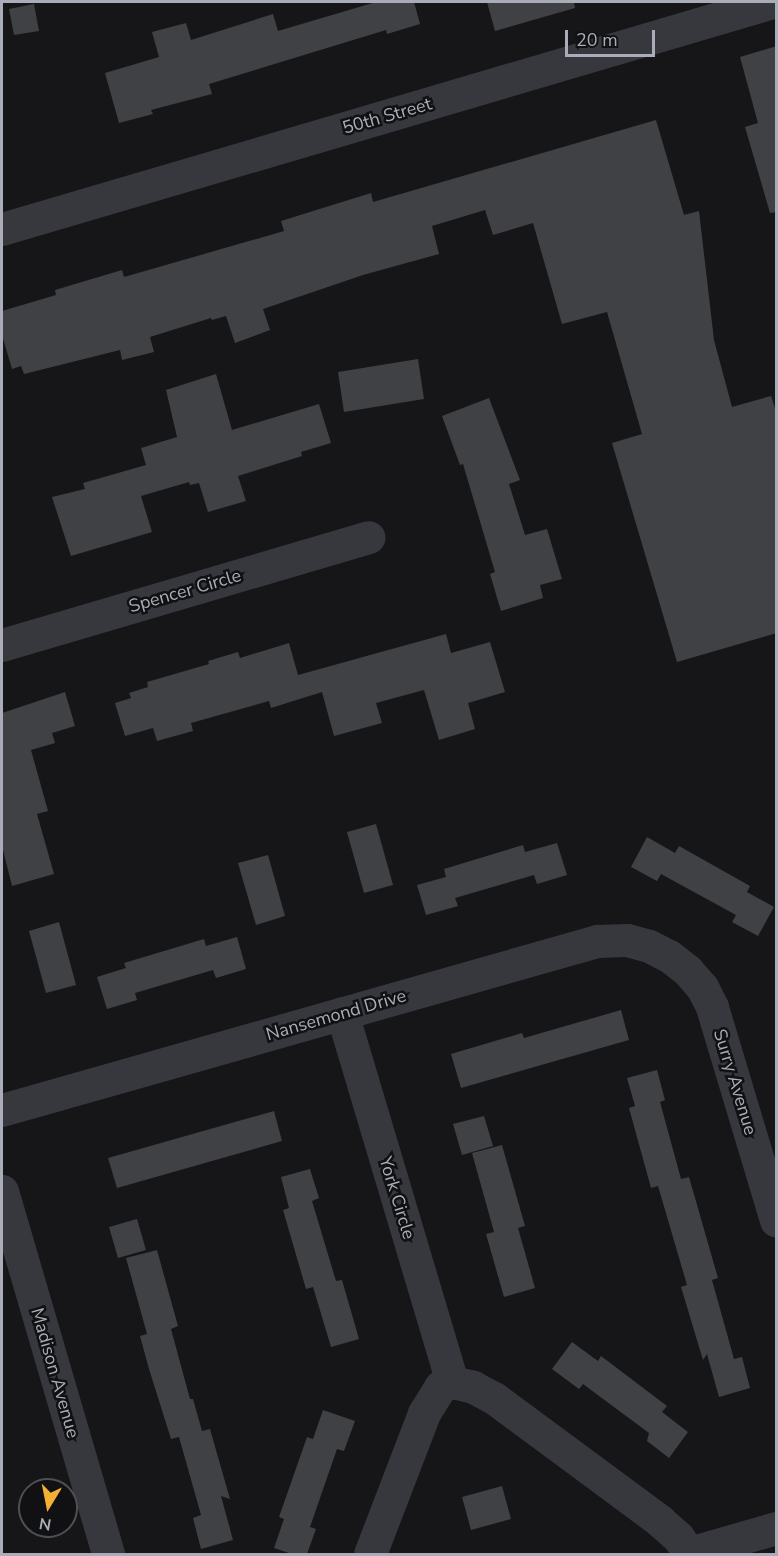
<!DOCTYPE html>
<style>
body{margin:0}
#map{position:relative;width:778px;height:1556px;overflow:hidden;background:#161618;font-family:"Nunito Sans",sans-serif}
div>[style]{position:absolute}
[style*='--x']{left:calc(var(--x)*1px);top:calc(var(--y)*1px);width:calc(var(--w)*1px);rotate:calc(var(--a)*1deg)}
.building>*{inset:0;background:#404145}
.minor>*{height:33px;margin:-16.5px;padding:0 16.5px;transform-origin:16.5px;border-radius:16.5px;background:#37383d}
span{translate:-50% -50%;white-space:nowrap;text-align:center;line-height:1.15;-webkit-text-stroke:5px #111113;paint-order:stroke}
.street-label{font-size:18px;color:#a8adb8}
.frame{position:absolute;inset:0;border:3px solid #a8adb8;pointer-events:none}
.north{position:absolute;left:18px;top:1478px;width:60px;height:60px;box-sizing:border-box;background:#111113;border:2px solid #4d4f55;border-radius:50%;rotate:190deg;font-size:16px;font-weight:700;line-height:24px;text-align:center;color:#a8adb8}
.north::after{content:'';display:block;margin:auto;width:21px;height:27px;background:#f2b134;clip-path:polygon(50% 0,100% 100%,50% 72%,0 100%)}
.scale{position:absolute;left:565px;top:30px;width:90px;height:27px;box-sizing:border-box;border:3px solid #a8adb8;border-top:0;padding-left:8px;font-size:18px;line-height:21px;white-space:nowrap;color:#a8adb8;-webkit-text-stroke:4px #111113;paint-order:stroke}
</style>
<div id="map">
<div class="building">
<div style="clip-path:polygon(376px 2px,414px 2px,420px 24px,387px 34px,386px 30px,209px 84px,212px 94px,151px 110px,153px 114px,119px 123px,105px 73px,159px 57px,152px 32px,186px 23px,191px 40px,273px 14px,278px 31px)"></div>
<div style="clip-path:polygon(487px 2px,574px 2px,575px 8px,495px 31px)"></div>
<div style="clip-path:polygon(34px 4px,39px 31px,14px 35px,9px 9px)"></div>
<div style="clip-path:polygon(777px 46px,777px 212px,770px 213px,745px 127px,758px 123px,740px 57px)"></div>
<div style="clip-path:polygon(656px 120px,684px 215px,699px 211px,714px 340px,732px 407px,771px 396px,777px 414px,777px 633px,677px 662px,612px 443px,642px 434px,607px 312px,562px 324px,533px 223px,493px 235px,485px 210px,432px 226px,439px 254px,363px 275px,263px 309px,270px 330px,235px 343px,226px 316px,212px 320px,211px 318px,150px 337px,154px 352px,122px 360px,120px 350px,24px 374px,21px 366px,12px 369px,2px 335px,2px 311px,56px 295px,55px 290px,122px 270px,124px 277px,284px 231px,281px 221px,371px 193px,373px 202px)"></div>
<div style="clip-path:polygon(418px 359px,424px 399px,344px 412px,338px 372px)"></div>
<div style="clip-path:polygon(216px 374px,232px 430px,319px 404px,331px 443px,301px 452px,302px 456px,238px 476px,246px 501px,208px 512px,199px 483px,190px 485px,189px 482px,141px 496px,152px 532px,71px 556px,52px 497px,85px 489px,83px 483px,146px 465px,141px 448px,177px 437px,166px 390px)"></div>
<div style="clip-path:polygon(489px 398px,520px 480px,509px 484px,525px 535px,547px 529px,562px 579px,540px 585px,543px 598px,501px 611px,490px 574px,495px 572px,463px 464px,460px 465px,442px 416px)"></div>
<div style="clip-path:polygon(446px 634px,451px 653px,490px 642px,505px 692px,468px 703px,475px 729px,439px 740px,424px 690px,376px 703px,382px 723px,334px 736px,322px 692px,271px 708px,269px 701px,191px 723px,193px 731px,157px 741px,153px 728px,125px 736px,115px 703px,131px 698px,129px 693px,148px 687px,147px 682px,209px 664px,208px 661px,238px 652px,240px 658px,289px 643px,298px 675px)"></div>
<div style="clip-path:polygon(65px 692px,75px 726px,52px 733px,55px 743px,31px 750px,48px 811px,37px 814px,54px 874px,12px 886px,2px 846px,2px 713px)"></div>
<div style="clip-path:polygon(376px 824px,393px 885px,364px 893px,347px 832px)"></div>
<div style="clip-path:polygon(647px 837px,675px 853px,679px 846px,750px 886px,747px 892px,774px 907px,758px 936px,732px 922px,736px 915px,661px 874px,657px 881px,631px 867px)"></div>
<div style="clip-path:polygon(557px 843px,567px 875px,537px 884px,534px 875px,455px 898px,458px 906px,426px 915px,417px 885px,446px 877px,444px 869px,523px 845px,525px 852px)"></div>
<div style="clip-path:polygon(268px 855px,285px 916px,256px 925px,238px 863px)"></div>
<div style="clip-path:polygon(59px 922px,76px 985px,46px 993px,29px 931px)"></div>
<div style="clip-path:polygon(237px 937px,246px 969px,216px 978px,213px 970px,135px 993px,137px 1000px,107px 1009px,97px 977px,126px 968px,124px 963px,204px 939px,206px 946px)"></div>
<div style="clip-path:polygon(621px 1010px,629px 1040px,461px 1088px,451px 1054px,522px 1033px,524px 1038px)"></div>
<div style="clip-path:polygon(657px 1070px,665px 1100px,660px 1102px,681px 1179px,689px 1177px,718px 1278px,712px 1280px,734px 1359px,742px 1357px,750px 1388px,719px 1397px,707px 1354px,703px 1360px,681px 1287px,687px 1285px,658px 1186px,651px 1188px,629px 1108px,635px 1106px,627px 1078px)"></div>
<div style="clip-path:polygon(274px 1111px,282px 1141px,117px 1188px,108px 1158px)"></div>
<div style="clip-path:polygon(484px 1116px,493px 1146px,462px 1155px,453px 1124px)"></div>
<div style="clip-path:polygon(502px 1145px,525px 1226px,518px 1228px,535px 1288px,504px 1297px,486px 1234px,494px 1232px,472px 1153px)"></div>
<div style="clip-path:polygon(310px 1169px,319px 1198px,312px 1201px,336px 1281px,342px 1280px,359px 1339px,331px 1347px,313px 1287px,306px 1289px,283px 1210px,289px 1208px,281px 1177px)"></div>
<div style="clip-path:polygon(137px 1219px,146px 1250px,118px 1258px,109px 1227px)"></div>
<div style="clip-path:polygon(157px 1250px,178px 1326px,171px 1329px,190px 1399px,193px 1399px,202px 1431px,210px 1429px,230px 1499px,221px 1496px,233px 1540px,201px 1549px,193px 1518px,201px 1515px,179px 1437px,171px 1439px,149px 1369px,140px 1336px,147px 1334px,126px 1258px)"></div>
<div style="clip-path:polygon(572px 1342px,598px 1361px,601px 1356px,667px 1406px,662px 1412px,688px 1432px,669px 1458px,647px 1441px,649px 1433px,583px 1384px,579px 1389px,552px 1369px)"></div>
<div style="clip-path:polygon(323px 1410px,355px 1421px,344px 1451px,337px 1449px,310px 1527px,316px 1529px,307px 1554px,292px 1554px,274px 1548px,284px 1519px,279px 1517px,307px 1437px,313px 1439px)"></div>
<div style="clip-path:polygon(502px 1486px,511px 1519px,471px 1530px,462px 1497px)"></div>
</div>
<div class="minor">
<div style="--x:2;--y:229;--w:804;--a:-16.41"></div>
<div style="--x:2;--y:645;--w:382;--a:-16.4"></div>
<div style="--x:342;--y:1013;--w:385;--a:73.4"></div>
<div style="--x:2;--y:1110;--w:619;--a:-15.86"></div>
<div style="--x:597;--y:941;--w:30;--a:-2"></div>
<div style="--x:627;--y:940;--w:23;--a:15"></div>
<div style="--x:649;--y:946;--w:22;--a:27"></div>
<div style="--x:669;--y:956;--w:23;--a:38"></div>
<div style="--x:687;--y:970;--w:23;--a:49"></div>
<div style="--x:702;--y:987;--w:22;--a:63"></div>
<div style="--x:712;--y:1007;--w:223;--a:73.3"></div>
<div style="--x:2;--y:1191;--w:378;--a:73.7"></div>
<div style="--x:689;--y:1553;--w:91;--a:-16"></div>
<div style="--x:370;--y:1554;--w:151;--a:-69"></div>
<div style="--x:424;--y:1413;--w:31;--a:-58"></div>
<div style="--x:440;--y:1387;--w:13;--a:-23"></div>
<div style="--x:452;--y:1382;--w:22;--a:13"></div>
<div style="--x:473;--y:1387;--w:24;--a:28"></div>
<div style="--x:494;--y:1398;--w:207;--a:36.5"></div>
<div style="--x:660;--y:1521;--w:24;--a:42"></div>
<div style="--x:678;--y:1537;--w:21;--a:55"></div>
</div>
<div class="street-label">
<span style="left:387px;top:116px;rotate:-16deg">50th Street</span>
<span style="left:185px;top:591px;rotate:-16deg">Spencer Circle</span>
<span style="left:336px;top:1015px;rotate:-16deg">Nansemond Drive</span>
<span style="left:735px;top:1082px;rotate:73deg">Surry Avenue</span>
<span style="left:397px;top:1198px;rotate:73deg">York Circle</span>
<span style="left:55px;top:1373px;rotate:74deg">Madison Avenue</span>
</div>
<div class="frame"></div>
<div class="north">N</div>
<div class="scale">20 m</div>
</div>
